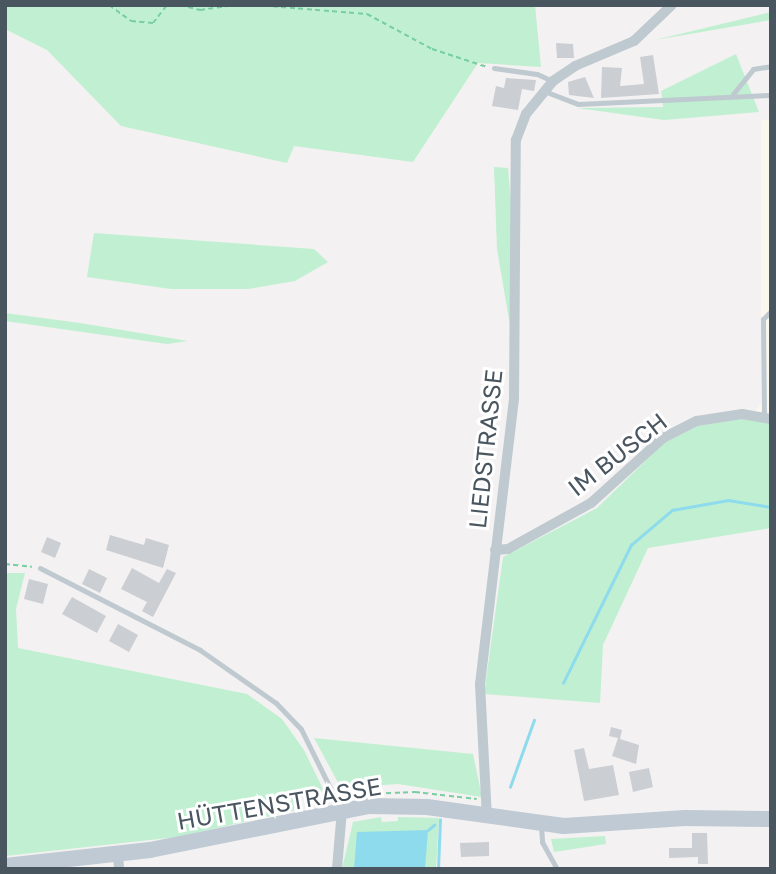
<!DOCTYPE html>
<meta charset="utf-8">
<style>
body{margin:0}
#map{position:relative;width:776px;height:874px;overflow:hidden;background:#f3f1f1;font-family:"Golos Text",sans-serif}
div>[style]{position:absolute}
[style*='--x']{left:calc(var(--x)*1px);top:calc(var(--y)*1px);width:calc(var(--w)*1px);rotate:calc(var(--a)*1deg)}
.commercial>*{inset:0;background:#fcf7ec}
.green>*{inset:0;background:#c0f0d1}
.water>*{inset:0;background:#8edbed}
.stream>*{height:2.5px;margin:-1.25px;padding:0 1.25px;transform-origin:1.25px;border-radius:1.25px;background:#8edbed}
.building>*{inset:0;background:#cbced3}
.path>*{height:2px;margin-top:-1px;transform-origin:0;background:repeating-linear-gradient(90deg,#78cea1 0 5px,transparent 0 8.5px)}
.service>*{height:5px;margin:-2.5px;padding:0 2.5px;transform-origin:2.5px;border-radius:2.5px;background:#bfc9d0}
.minor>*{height:10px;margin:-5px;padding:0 5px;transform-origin:5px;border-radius:5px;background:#bfc9d0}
.secondary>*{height:16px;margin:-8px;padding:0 8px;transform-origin:8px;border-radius:8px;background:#bfcad4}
span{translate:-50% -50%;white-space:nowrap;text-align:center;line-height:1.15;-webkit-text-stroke:6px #fff;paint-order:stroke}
.street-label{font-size:24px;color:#49555f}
.frame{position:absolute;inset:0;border:7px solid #49555f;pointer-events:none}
</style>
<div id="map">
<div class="commercial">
<div style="clip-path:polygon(771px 118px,771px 416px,754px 412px,761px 404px,761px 121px)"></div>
</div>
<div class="green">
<div style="clip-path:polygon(5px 5px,535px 5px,541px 67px,478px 63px,413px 162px,294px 146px,287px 163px,121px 126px,47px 50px,5px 29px)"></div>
<div style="clip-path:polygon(771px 12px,771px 20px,655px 40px)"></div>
<div style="clip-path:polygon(736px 54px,759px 112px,664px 120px,577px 108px,663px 107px,661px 91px)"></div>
<div style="clip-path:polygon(494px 167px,508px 168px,514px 239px,511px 331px,497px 249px)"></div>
<div style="clip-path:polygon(94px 233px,314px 249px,328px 262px,295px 281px,248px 289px,171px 289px,87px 277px)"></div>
<div style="clip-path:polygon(5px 313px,80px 323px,188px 341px,167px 344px,5px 321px)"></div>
<div style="clip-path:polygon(742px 419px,771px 423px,771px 528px,648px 548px,603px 645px,600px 703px,484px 694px,503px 557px,597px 508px,664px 443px,697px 426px)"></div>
<div style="clip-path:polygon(5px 573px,25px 573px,16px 609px,18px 648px,247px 694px,282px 719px,304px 750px,324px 791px,302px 796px,293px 811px,177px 837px,5px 856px)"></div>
<div style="clip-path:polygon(314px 738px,473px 754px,482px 797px,398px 784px,341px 788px)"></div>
<div style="clip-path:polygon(381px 817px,382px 822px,398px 821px,398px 817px,439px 818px,436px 869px,342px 869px,353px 822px)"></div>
<div style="clip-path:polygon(605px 836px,606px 844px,554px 852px,551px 839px)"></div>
</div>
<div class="water">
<div style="clip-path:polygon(428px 830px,425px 869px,354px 869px,357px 832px)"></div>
</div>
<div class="stream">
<div style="--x:563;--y:683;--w:154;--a:-63.8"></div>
<div style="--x:631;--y:545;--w:54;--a:-40.5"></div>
<div style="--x:672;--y:510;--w:57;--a:-10.1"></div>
<div style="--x:728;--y:500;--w:44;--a:9.2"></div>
<div style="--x:510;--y:787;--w:71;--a:-70.3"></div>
<div style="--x:428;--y:830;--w:8;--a:-40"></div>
<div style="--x:438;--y:869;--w:49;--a:-87.7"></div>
</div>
<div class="building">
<div style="clip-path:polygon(556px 43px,573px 44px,574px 58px,557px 58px)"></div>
<div style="clip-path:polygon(653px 55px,659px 94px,601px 98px,602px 67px,622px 68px,620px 86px,644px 84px,640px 57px)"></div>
<div style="clip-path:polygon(585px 77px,594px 98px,569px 95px,568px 82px)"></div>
<div style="clip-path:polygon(506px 78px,536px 80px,534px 91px,522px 89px,518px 110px,492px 106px,496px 86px,504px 88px)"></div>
<div style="clip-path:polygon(110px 535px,144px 545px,146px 538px,169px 545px,163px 568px,106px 550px)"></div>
<div style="clip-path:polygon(47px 537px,61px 543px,55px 558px,41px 552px)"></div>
<div style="clip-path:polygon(132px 568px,159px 583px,167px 569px,176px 573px,153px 617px,142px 611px,147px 602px,121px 589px)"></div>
<div style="clip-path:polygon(89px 569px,107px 578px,100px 593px,82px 584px)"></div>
<div style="clip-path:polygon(29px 579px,48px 584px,43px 604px,24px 599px)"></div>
<div style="clip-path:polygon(72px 597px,106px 616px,97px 633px,62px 614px)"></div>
<div style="clip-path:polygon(118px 624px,138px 635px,129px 652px,109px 641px)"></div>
<div style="clip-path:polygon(611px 727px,622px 730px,620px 739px,639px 745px,636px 764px,612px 756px,618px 738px,609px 736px)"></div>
<div style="clip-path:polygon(584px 748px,589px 769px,613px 765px,619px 795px,584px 801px,574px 750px)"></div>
<div style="clip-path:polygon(649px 768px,653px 787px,633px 792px,629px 772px)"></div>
<div style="clip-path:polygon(692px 833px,707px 833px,708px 864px,698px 864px,698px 857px,669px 858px,669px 848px,692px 848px)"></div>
<div style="clip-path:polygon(489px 842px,489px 856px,461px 857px,460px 843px)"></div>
</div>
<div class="path">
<div style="--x:109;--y:5;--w:27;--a:36"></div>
<div style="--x:131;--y:21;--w:22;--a:5"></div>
<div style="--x:153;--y:23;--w:23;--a:-52"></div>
<div style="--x:180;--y:5;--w:21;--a:14"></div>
<div style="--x:200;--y:10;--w:37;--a:-8"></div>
<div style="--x:256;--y:5;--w:111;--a:4.6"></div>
<div style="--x:367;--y:14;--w:74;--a:28.3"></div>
<div style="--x:432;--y:49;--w:58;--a:18.1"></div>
<div style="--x:5;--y:564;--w:27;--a:6"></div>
<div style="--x:344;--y:795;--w:71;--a:-2.4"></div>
<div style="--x:415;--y:792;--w:62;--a:6.4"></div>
</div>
<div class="service">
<div style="--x:494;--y:68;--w:43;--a:7.9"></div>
<div style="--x:537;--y:74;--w:17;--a:24"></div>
<div style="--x:544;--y:91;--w:36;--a:21"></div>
<div style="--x:578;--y:104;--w:193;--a:-2.7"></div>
<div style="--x:733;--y:94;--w:32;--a:-51"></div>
<div style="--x:753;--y:69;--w:18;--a:-9"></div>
<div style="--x:764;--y:417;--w:98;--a:-90.6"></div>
<div style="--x:763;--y:319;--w:11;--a:-45"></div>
<div style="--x:40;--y:568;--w:180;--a:27.1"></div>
<div style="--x:200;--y:650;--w:93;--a:34.9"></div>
<div style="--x:276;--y:703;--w:36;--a:46"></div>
<div style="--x:301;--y:729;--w:90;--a:63.7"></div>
<div style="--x:541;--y:826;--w:16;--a:86"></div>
<div style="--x:542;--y:842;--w:31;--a:61"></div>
</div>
<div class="minor">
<div style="--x:495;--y:550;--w:13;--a:-4"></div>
<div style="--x:508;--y:549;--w:95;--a:-29"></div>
<div style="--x:591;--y:503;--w:97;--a:-42.1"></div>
<div style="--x:663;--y:438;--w:38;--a:-27"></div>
<div style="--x:697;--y:421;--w:46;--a:-8.8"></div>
<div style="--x:742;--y:414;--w:29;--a:10"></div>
<div style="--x:487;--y:818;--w:134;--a:-93"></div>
<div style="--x:480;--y:684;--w:287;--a:-83.2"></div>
<div style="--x:514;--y:399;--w:259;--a:-89.6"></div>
<div style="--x:516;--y:140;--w:28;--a:-69"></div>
<div style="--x:526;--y:114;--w:43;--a:-50.7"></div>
<div style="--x:553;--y:81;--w:27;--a:-34"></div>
<div style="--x:575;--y:66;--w:64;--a:-23"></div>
<div style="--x:634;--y:41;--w:52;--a:-43.5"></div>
<div style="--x:118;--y:854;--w:15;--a:86"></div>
<div style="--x:337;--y:869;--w:59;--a:-85.2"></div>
</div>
<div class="secondary">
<div style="--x:5;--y:866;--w:146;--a:-6.3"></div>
<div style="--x:150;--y:850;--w:222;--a:-11.4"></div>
<div style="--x:368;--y:806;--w:59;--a:1"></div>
<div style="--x:427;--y:807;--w:138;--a:7.9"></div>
<div style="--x:564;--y:826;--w:121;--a:-3.8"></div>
<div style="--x:685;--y:818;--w:86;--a:0.7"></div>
</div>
<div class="street-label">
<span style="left:485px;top:449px;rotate:-84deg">LIEDSTRASSE</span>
<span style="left:617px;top:454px;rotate:-38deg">IM BUSCH</span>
<span style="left:279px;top:803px;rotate:-10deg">HÜTTENSTRASSE</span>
</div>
<div class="frame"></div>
</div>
